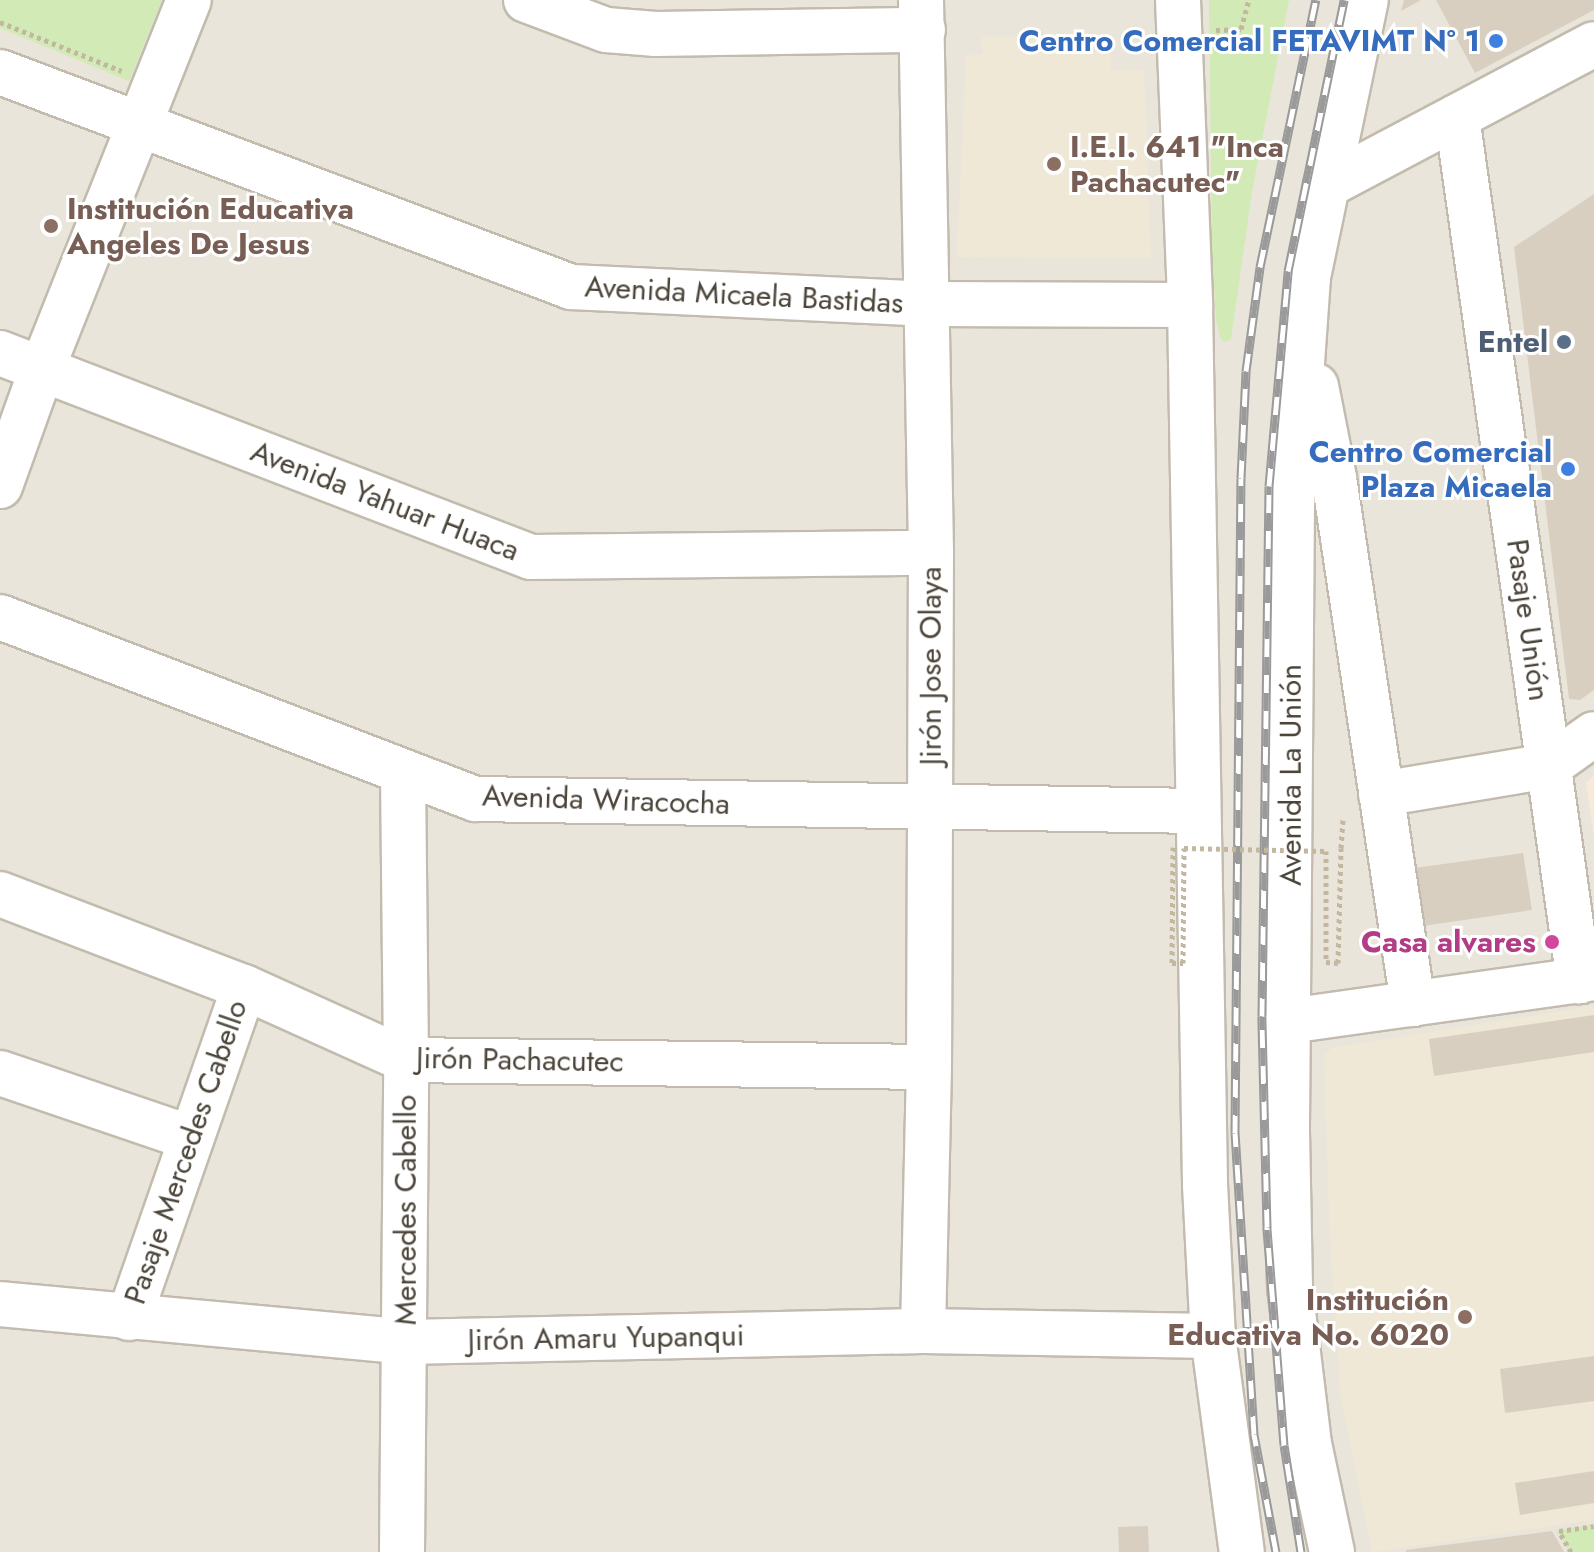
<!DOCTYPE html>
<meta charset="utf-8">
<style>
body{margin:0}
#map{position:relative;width:1594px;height:1552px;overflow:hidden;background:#f6f3ec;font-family:Jost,sans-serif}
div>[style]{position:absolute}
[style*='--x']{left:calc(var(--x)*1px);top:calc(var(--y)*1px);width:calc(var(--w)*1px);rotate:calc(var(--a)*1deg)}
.residential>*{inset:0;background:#eae5da}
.commercial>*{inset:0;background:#f7ead8}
.education>*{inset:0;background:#efe8d6}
.green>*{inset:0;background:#d2eab5}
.building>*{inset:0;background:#d8cfc1}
.path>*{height:5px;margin-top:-2.5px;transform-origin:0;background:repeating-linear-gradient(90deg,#c4b79f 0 4px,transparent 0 8px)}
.roads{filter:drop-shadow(2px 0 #c2bbae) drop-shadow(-2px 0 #c2bbae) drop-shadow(0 2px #c2bbae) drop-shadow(0 -2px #c2bbae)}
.minor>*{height:44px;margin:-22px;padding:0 22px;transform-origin:22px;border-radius:22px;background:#fff}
.rail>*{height:9px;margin-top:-4.5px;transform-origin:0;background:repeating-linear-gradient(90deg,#fff 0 18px,#9a9a9a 0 36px);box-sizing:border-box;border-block:2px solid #9a9a9a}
.path-bridge>*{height:5px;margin-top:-2.5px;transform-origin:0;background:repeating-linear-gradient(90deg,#c4b79f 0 4px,transparent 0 8px)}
.dots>*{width:22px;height:22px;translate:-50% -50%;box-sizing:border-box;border:4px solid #fff;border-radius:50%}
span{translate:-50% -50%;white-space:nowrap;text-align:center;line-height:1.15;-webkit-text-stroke:6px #fff;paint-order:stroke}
.shop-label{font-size:30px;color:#366cbe;font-weight:700}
.right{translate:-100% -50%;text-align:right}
.education-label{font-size:30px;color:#785e54;font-weight:700}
.left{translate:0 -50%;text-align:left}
.street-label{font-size:30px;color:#4b4439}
.service-label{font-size:30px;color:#4e5e75;font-weight:700}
.hotel-label{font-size:30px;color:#b23c85;font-weight:700}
</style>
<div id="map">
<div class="residential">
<div style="clip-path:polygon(0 0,1594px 0,1594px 1552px,0 1552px)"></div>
</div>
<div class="commercial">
<div style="clip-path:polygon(1594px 776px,1594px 839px,1586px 782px)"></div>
</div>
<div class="education">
<div style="clip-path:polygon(1110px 35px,1111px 70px,1144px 70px,1151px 258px,957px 257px,966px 56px,982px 54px,982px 37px)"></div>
<div style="clip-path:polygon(1594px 1006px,1594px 1520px,1372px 1552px,1340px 1393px,1330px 1241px,1324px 1056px,1331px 1048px)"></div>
</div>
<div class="green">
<div style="clip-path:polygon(0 0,162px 0,129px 81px,0 28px)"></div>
<div style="clip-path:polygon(1209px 0,1289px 0,1252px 192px,1231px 339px,1225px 342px,1220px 338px,1216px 319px,1212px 251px)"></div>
<div style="clip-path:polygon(1594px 1525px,1594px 1552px,1569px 1552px,1557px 1530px)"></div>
</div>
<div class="building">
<div style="clip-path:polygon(1404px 0,1421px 0,1401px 11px)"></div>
<div style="clip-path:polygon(1436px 0,1594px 0,1594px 10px,1475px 73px)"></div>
<div style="clip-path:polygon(1594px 194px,1594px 690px,1580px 700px,1569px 699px,1514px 247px)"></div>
<div style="clip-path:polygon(1523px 853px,1532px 910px,1416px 927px,1407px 869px)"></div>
<div style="clip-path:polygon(1594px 1015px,1594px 1052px,1434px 1076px,1429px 1039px)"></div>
<div style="clip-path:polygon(1594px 1356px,1594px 1401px,1505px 1413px,1500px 1369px)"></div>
<div style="clip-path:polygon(1594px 1471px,1594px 1503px,1520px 1515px,1515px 1483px)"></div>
<div style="clip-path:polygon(1148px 1526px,1149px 1552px,1119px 1552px,1118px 1527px)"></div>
<div style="clip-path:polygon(1552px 1531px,1564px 1552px,1406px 1552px,1406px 1550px)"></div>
</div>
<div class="path">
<div style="--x:0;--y:22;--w:131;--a:21.9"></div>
<div style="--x:1216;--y:30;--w:25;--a:-2"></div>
<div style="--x:1241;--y:29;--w:30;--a:-75"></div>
<div style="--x:1341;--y:848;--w:31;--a:-86"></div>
<div style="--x:1571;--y:1552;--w:24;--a:-120"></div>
<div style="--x:1559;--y:1531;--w:35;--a:-8"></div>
</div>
<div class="roads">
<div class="minor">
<div style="--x:526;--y:0;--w:85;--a:20.6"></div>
<div style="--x:606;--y:30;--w:50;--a:4.6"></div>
<div style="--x:656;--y:34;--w:267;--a:-0.9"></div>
<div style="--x:921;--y:0;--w:553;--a:88.96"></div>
<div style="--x:931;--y:553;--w:514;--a:90.22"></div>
<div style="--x:929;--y:1067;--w:264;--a:91.3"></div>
<div style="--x:1178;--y:0;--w:305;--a:87.7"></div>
<div style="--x:1190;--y:305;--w:880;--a:89.02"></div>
<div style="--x:1205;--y:1185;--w:151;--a:87"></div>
<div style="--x:1213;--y:1336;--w:218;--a:82.4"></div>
<div style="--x:0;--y:72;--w:610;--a:20.63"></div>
<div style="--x:571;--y:287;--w:355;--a:2.7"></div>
<div style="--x:926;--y:304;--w:264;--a:0.2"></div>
<div style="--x:1457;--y:117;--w:873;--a:81.96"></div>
<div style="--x:1326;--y:186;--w:303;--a:-27.9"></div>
<div style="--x:0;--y:353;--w:569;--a:21.02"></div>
<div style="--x:531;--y:557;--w:400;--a:-0.6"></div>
<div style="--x:1316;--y:386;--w:94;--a:78.9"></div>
<div style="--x:1334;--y:478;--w:532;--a:81.46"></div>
<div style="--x:0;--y:486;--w:124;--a:-70.3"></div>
<div style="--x:42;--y:369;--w:397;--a:-68.3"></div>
<div style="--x:0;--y:617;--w:509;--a:20.96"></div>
<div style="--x:475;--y:799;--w:723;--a:0.95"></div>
<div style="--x:1381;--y:794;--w:170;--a:-9.5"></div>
<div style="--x:1549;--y:766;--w:55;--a:-35.4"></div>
<div style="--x:0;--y:894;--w:261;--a:20.9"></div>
<div style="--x:244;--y:987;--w:178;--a:24.3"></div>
<div style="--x:406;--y:1060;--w:523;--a:0.77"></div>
<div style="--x:1289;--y:1021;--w:308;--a:-8"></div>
<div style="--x:0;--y:1073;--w:202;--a:18.8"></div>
<div style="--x:0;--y:1304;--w:408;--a:5.3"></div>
<div style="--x:406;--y:1342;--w:517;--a:-1.22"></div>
<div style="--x:923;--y:1331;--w:290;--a:1"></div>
<div style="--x:129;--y:1318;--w:350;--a:-70.8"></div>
<div style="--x:402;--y:1552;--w:492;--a:-89.5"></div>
<div style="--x:406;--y:1060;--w:288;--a:-90.6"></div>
<div style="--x:1332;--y:1552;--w:110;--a:-102"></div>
<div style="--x:1309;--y:1444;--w:157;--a:-96.9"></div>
<div style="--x:1290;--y:1288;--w:162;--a:-91.1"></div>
<div style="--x:1287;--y:1126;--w:620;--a:-89.54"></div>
<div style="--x:1292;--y:506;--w:230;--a:-86"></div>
<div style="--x:1308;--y:277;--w:283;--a:-78.2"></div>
</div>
</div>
<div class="rail">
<div style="--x:1276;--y:1552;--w:120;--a:-100.6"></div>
<div style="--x:1254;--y:1434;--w:302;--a:-93.6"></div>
<div style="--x:1235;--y:1133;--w:655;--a:-89.48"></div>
<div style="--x:1241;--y:478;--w:107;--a:-87.3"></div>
<div style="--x:1246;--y:371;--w:105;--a:-82.3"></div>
<div style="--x:1260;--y:267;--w:273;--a:-78.2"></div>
<div style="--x:1301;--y:1552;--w:108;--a:-99"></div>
<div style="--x:1284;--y:1445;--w:219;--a:-94.5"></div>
<div style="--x:1267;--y:1227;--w:211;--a:-91.4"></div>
<div style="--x:1262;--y:1016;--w:530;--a:-89.24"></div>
<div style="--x:1269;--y:486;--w:216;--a:-84.9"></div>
<div style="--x:1288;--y:271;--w:277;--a:-78.3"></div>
</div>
<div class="path-bridge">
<div style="--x:1173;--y:847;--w:116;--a:90.5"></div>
<div style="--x:1172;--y:963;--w:11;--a:0"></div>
<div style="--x:1183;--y:963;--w:115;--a:-89.5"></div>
<div style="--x:1184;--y:848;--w:142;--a:1.2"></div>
<div style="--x:1326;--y:851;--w:111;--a:90"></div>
<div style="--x:1326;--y:962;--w:12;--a:5"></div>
<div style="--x:1338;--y:963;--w:115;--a:-88.5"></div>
</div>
<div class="dots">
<div style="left:1496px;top:41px;background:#3f7fe0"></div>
<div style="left:1054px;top:164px;background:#8d6e63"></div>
<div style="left:51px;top:226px;background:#8d6e63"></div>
<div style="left:1564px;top:342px;background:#5c6f8a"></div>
<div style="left:1568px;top:469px;background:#3f7fe0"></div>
<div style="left:1552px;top:942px;background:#d1479c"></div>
<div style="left:1465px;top:1317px;background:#8d6e63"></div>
</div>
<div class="shop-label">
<span class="right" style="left:1480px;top:41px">Centro Comercial FETAVIMT N° 1</span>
<span class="right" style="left:1552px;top:469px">Centro Comercial<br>Plaza Micaela</span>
</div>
<div class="education-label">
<span class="left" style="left:1070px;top:164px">I.E.I. 641 "Inca<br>Pachacutec"</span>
<span class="left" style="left:67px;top:226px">Institución Educativa<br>Angeles De Jesus</span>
<span class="right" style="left:1449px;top:1317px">Institución<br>Educativa No. 6020</span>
</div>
<div class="street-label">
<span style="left:744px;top:295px;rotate:3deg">Avenida Micaela Bastidas</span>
<span style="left:385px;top:501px;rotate:21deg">Avenida Yahuar Huaca</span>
<span style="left:1528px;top:620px;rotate:82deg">Pasaje Unión</span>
<span style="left:931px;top:666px;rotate:-90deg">Jirón Jose Olaya</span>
<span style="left:1291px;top:775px;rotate:-90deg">Avenida La Unión</span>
<span style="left:606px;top:800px;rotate:2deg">Avenida Wiracocha</span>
<span style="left:520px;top:1060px;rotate:1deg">Jirón Pachacutec</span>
<span style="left:186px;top:1152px;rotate:-71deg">Pasaje Mercedes Cabello</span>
<span style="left:406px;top:1210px;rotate:-90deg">Mercedes Cabello</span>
<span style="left:606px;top:1338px;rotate:-1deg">Jirón Amaru Yupanqui</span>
</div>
<div class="service-label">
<span class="right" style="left:1548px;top:342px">Entel</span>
</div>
<div class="hotel-label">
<span class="right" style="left:1536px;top:942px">Casa alvares</span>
</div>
</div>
